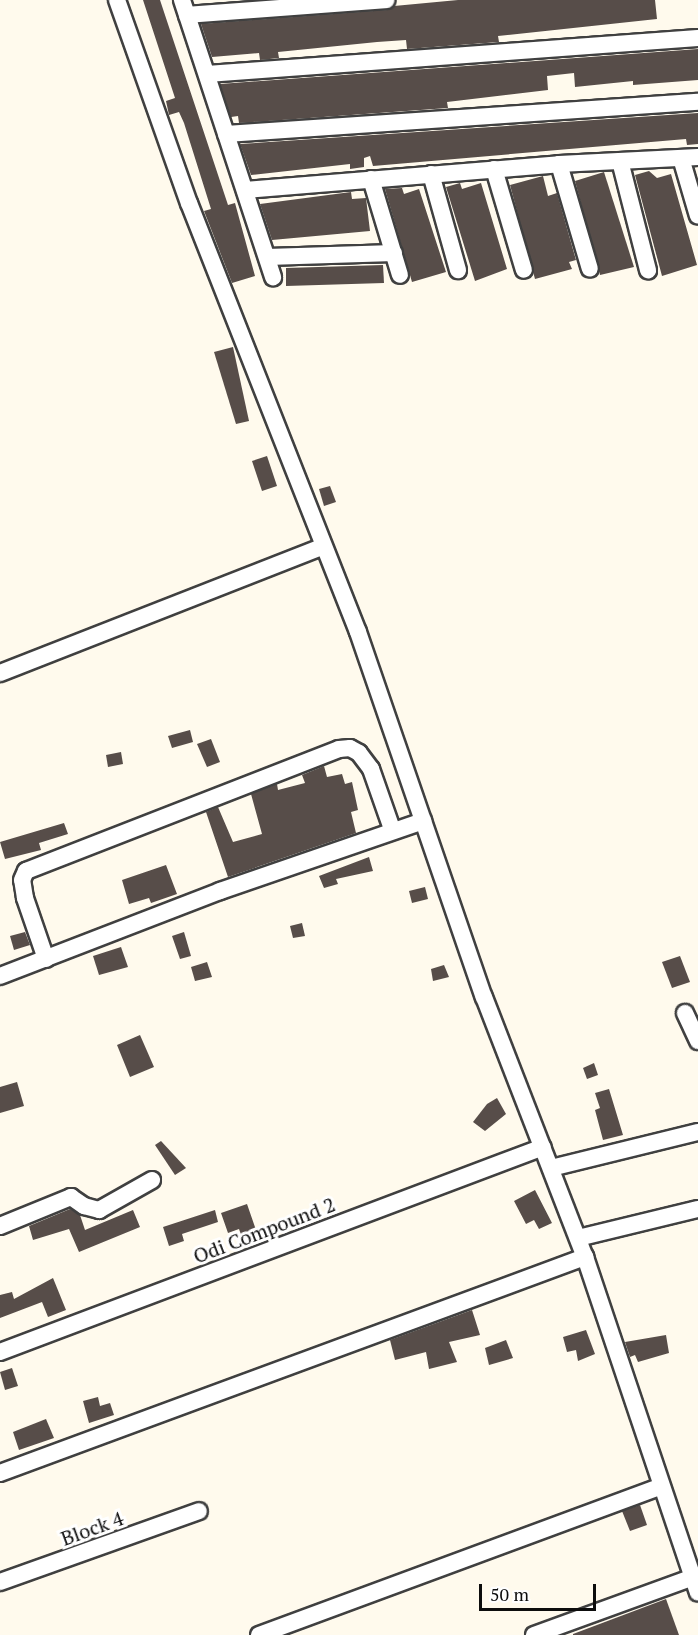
<!DOCTYPE html>
<style>
body{margin:0}
#map{position:relative;width:698px;height:1635px;overflow:hidden;background:#fffaed;font-family:"PT Serif",serif}
div>[style]{position:absolute}
[style*='--x']{left:calc(var(--x)*1px);top:calc(var(--y)*1px);width:calc(var(--w)*1px);rotate:calc(var(--a)*1deg)}
.building>*{inset:0;background:#574d49}
.roads{filter:drop-shadow(2px 0 #404040) drop-shadow(-2px 0 #404040) drop-shadow(0 2px #404040) drop-shadow(0 -2px #404040)}
.minor>*{height:16px;margin:-8px;padding:0 8px;transform-origin:8px;border-radius:8px;background:#fff}
span{translate:-50% -50%;white-space:nowrap;text-align:center;line-height:1.15;-webkit-text-stroke:6px #fff;paint-order:stroke}
.street-label{font-size:20px;color:#0d0d0d}
.scale{position:absolute;left:479px;top:1584px;width:117px;height:27px;box-sizing:border-box;border:3px solid #0d0d0d;border-top:0;padding-left:8px;font-size:18px;line-height:21px;white-space:nowrap;color:#0d0d0d;-webkit-text-stroke:4px #fff;paint-order:stroke}
</style>
<div id="map">
<div class="building">
<div style="clip-path:polygon(143px 0,160px 0,228px 205px,235px 203px,255px 276px,232px 283px,204px 211px,211px 209px,184px 123px,179px 112px,169px 115px,166px 101px,175px 98px)"></div>
<div style="clip-path:polygon(458px 0,655px 0,657px 19px,498px 36px,499px 42px,407px 49px,406px 40px,377px 42px,278px 52px,279px 58px,260px 60px,259px 53px,212px 57px,201px 24px,387px 10px,394px 6px)"></div>
<div style="clip-path:polygon(698px 49px,698px 80px,633px 85px,633px 81px,575px 87px,574px 73px,547px 76px,548px 90px,447px 102px,448px 108px,239px 123px,238px 116px,231px 117px,220px 84px)"></div>
<div style="clip-path:polygon(698px 113px,698px 144px,687px 145px,686px 139px,373px 166px,370px 156px,364px 158px,364px 167px,350px 169px,350px 164px,251px 175px,240px 144px)"></div>
<div style="clip-path:polygon(649px 171px,657px 178px,671px 174px,697px 265px,662px 276px,635px 175px)"></div>
<div style="clip-path:polygon(604px 172px,634px 267px,600px 275px,575px 181px)"></div>
<div style="clip-path:polygon(543px 176px,548px 196px,557px 193px,576px 260px,569px 262px,572px 269px,535px 279px,510px 185px)"></div>
<div style="clip-path:polygon(460px 183px,462px 189px,481px 183px,507px 269px,475px 281px,446px 187px)"></div>
<div style="clip-path:polygon(402px 188px,404px 194px,419px 189px,446px 272px,412px 282px,385px 189px)"></div>
<div style="clip-path:polygon(351px 192px,352px 199px,366px 198px,370px 231px,272px 240px,260px 204px)"></div>
<div style="clip-path:polygon(383px 265px,384px 283px,286px 286px,286px 268px)"></div>
<div style="clip-path:polygon(233px 347px,249px 421px,236px 424px,214px 352px)"></div>
<div style="clip-path:polygon(267px 456px,277px 486px,262px 491px,252px 461px)"></div>
<div style="clip-path:polygon(330px 486px,336px 502px,324px 506px,319px 489px)"></div>
<div style="clip-path:polygon(190px 730px,193px 742px,172px 748px,168px 736px)"></div>
<div style="clip-path:polygon(211px 739px,220px 762px,207px 767px,197px 744px)"></div>
<div style="clip-path:polygon(121px 752px,123px 764px,108px 767px,106px 755px)"></div>
<div style="clip-path:polygon(324px 766px,327px 777px,342px 774px,345px 784px,352px 782px,358px 810px,351px 812px,356px 833px,228px 877px,206px 812px,218px 807px,233px 842px,262px 834px,251px 794px,277px 784px,278px 790px,305px 783px,302px 775px)"></div>
<div style="clip-path:polygon(64px 823px,68px 834px,39px 843px,41px 850px,5px 859px,0 842px)"></div>
<div style="clip-path:polygon(369px 857px,373px 871px,336px 879px,338px 884px,324px 888px,319px 876px)"></div>
<div style="clip-path:polygon(166px 865px,177px 894px,151px 903px,149px 898px,129px 904px,122px 880px)"></div>
<div style="clip-path:polygon(425px 887px,428px 899px,412px 903px,409px 891px)"></div>
<div style="clip-path:polygon(302px 923px,305px 936px,293px 938px,290px 926px)"></div>
<div style="clip-path:polygon(25px 932px,30px 945px,14px 950px,10px 936px)"></div>
<div style="clip-path:polygon(184px 932px,191px 956px,180px 959px,172px 936px)"></div>
<div style="clip-path:polygon(121px 947px,128px 967px,99px 975px,93px 956px)"></div>
<div style="clip-path:polygon(680px 956px,690px 982px,672px 988px,662px 962px)"></div>
<div style="clip-path:polygon(207px 962px,212px 977px,195px 981px,191px 967px)"></div>
<div style="clip-path:polygon(444px 965px,449px 977px,433px 981px,431px 969px)"></div>
<div style="clip-path:polygon(140px 1035px,154px 1067px,130px 1077px,117px 1045px)"></div>
<div style="clip-path:polygon(594px 1063px,598px 1075px,587px 1079px,583px 1068px)"></div>
<div style="clip-path:polygon(17px 1082px,24px 1106px,0 1113px,0 1087px)"></div>
<div style="clip-path:polygon(609px 1089px,623px 1135px,603px 1140px,595px 1110px,600px 1108px,595px 1093px)"></div>
<div style="clip-path:polygon(497px 1098px,506px 1114px,485px 1131px,473px 1122px,487px 1104px)"></div>
<div style="clip-path:polygon(161px 1141px,186px 1168px,175px 1175px,155px 1145px)"></div>
<div style="clip-path:polygon(535px 1190px,552px 1223px,539px 1229px,534px 1220px,526px 1224px,514px 1201px)"></div>
<div style="clip-path:polygon(247px 1204px,256px 1230px,241px 1235px,239px 1229px,228px 1233px,221px 1213px)"></div>
<div style="clip-path:polygon(70px 1209px,80px 1215px,85px 1230px,133px 1210px,140px 1227px,79px 1252px,69px 1229px,33px 1240px,29px 1226px)"></div>
<div style="clip-path:polygon(215px 1210px,218px 1222px,182px 1234px,184px 1241px,169px 1246px,163px 1227px)"></div>
<div style="clip-path:polygon(53px 1278px,66px 1310px,48px 1317px,42px 1302px,0 1318px,0 1295px,12px 1292px,14px 1299px)"></div>
<div style="clip-path:polygon(472px 1310px,480px 1335px,449px 1342px,457px 1362px,429px 1369px,426px 1352px,395px 1360px,390px 1340px)"></div>
<div style="clip-path:polygon(586px 1330px,595px 1354px,578px 1361px,576px 1350px,567px 1352px,563px 1337px)"></div>
<div style="clip-path:polygon(666px 1335px,669px 1353px,638px 1362px,635px 1355px,630px 1357px,625px 1342px)"></div>
<div style="clip-path:polygon(506px 1340px,513px 1358px,489px 1365px,485px 1348px)"></div>
<div style="clip-path:polygon(12px 1368px,18px 1386px,5px 1390px,0 1372px)"></div>
<div style="clip-path:polygon(98px 1397px,100px 1406px,110px 1403px,114px 1415px,89px 1423px,83px 1401px)"></div>
<div style="clip-path:polygon(46px 1419px,54px 1438px,19px 1450px,13px 1432px)"></div>
<div style="clip-path:polygon(640px 1505px,647px 1525px,630px 1531px,622px 1511px)"></div>
<div style="clip-path:polygon(666px 1599px,679px 1635px,573px 1635px,573px 1634px)"></div>
</div>
<div class="roads">
<div class="minor">
<div style="--x:117;--y:0;--w:215;--a:70.5"></div>
<div style="--x:189;--y:203;--w:461;--a:68.5"></div>
<div style="--x:358;--y:632;--w:386;--a:71"></div>
<div style="--x:484;--y:997;--w:279;--a:68.8"></div>
<div style="--x:585;--y:1257;--w:354;--a:71.4"></div>
<div style="--x:182;--y:0;--w:292;--a:71.8"></div>
<div style="--x:187;--y:15;--w:200;--a:-4.3"></div>
<div style="--x:207;--y:74;--w:492;--a:-4.2"></div>
<div style="--x:226;--y:134;--w:473;--a:-3.9"></div>
<div style="--x:681;--y:158;--w:60;--a:73.7"></div>
<div style="--x:620;--y:161;--w:113;--a:75.6"></div>
<div style="--x:559;--y:164;--w:109;--a:73.6"></div>
<div style="--x:494;--y:169;--w:105;--a:73.5"></div>
<div style="--x:431;--y:174;--w:100;--a:74.3"></div>
<div style="--x:371;--y:179;--w:100;--a:73.2"></div>
<div style="--x:245;--y:190;--w:315;--a:-4.7"></div>
<div style="--x:559;--y:164;--w:139;--a:-2.9"></div>
<div style="--x:267;--y:257;--w:127;--a:-1.8"></div>
<div style="--x:0;--y:673;--w:346;--a:-21.4"></div>
<div style="--x:46;--y:959;--w:65;--a:-109"></div>
<div style="--x:25;--y:898;--w:18;--a:-99"></div>
<div style="--x:22;--y:880;--w:10;--a:-66"></div>
<div style="--x:26;--y:871;--w:336;--a:-21.3"></div>
<div style="--x:339;--y:749;--w:11;--a:-5"></div>
<div style="--x:350;--y:748;--w:10;--a:29"></div>
<div style="--x:359;--y:753;--w:20;--a:53"></div>
<div style="--x:371;--y:769;--w:64;--a:70.7"></div>
<div style="--x:0;--y:976;--w:236;--a:-21.1"></div>
<div style="--x:220;--y:891;--w:215;--a:-19"></div>
<div style="--x:685;--y:1013;--w:31;--a:65"></div>
<div style="--x:551;--y:1168;--w:151;--a:-13.8"></div>
<div style="--x:0;--y:1226;--w:77;--a:-22.2"></div>
<div style="--x:71;--y:1197;--w:16;--a:35"></div>
<div style="--x:84;--y:1206;--w:16;--a:15"></div>
<div style="--x:99;--y:1210;--w:61;--a:-29.5"></div>
<div style="--x:578;--y:1238;--w:123;--a:-13.6"></div>
<div style="--x:0;--y:1352;--w:580;--a:-20.68"></div>
<div style="--x:0;--y:1473;--w:624;--a:-20.27"></div>
<div style="--x:0;--y:1582;--w:211;--a:-19.6"></div>
<div style="--x:259;--y:1635;--w:429;--a:-20.3"></div>
<div style="--x:534;--y:1635;--w:169;--a:-20"></div>
</div>
</div>
<div class="street-label">
<span style="left:264px;top:1230px;rotate:-21deg">Odi Compound 2</span>
<span style="left:92px;top:1528px;rotate:-20deg">Block 4</span>
</div>
<div class="scale">50 m</div>
</div>
